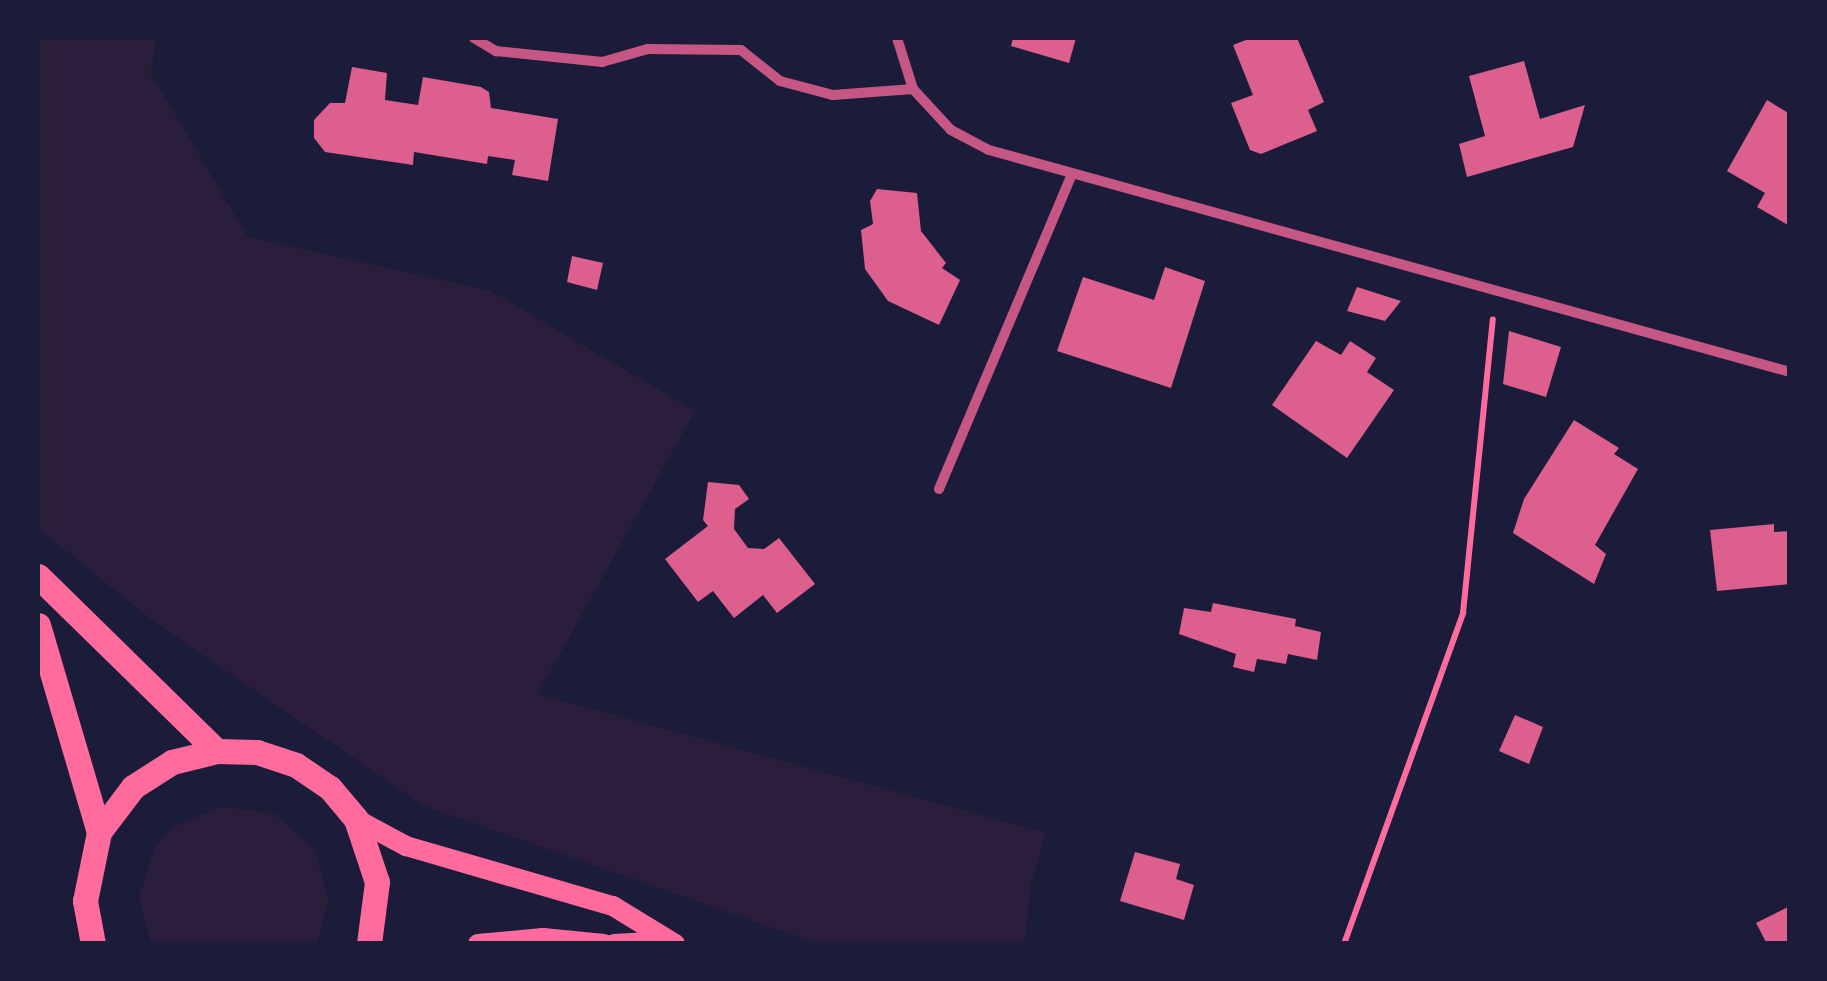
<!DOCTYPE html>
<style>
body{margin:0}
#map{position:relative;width:1827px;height:981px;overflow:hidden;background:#1b1b3a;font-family:Merriweather,serif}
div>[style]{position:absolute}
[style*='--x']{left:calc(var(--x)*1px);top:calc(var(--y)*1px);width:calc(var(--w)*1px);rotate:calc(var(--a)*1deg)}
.green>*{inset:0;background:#2a1e3b}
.building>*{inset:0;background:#dd5f8e}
.path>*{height:6px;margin:-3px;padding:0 3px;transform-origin:3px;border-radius:3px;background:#ff6b9d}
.minor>*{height:10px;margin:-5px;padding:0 5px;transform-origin:5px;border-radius:5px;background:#c65784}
.secondary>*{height:20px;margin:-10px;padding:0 10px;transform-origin:10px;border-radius:10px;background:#ff6b9d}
.primary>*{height:25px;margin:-12.5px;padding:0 12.5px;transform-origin:12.5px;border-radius:12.5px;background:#ff6b9d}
span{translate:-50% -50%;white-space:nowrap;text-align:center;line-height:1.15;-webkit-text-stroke:9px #1b1b3a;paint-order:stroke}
.frame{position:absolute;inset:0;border:40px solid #1b1b3a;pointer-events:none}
</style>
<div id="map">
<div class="green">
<div style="clip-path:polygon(38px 38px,156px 38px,151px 74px,248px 237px,491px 291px,695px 411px,538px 694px,1046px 833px,1030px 888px,1025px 943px,816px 943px,424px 806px,153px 621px,38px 528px)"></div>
<div style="clip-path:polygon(222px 806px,275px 814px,315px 850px,329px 901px,317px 943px,151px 943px,139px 897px,155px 847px,173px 827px)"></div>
</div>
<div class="building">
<div style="clip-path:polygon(1013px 38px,1076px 38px,1069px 63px,1011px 46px)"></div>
<div style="clip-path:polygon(1251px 38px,1297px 38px,1324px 102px,1308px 110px,1317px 131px,1261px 154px,1250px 150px,1231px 103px,1253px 95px,1233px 45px)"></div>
<div style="clip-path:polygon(1524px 61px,1540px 119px,1585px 105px,1573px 147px,1467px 177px,1459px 144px,1485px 136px,1469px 76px)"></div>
<div style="clip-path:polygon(352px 67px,387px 73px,385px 100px,418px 105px,423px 77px,481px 87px,489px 92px,491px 108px,558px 119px,548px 181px,512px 175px,515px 160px,488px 156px,487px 164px,414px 152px,413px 165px,325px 152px,314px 138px,314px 120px,330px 103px,345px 103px)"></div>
<div style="clip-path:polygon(1767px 100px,1790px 114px,1788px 225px,1757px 207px,1765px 193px,1727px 171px)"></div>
<div style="clip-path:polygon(877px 189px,917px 193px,921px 231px,946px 263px,942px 268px,960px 280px,939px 325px,888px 301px,865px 269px,861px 230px,873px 224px,870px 201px)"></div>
<div style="clip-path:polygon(572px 256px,603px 263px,597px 290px,567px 282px)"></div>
<div style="clip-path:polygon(1165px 267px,1205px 281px,1171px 388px,1057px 351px,1083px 277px,1154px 300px)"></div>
<div style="clip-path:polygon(1357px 287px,1401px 301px,1385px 321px,1347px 311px)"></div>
<div style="clip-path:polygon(1509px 331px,1561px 347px,1546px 397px,1503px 384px)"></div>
<div style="clip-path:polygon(1316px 341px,1341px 355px,1350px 341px,1376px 358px,1367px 372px,1394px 390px,1347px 458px,1272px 405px)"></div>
<div style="clip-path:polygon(1574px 420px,1619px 448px,1614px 454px,1638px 469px,1595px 545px,1606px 554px,1594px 584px,1513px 533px,1524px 499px)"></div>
<div style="clip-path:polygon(708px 482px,739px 485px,749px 499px,735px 509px,734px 529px,748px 548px,764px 549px,779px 538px,815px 584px,777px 613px,763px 595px,734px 618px,713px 591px,698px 602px,665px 559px,708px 526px,703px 520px)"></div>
<div style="clip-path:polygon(1774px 524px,1774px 532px,1790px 531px,1790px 584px,1717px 591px,1710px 530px)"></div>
<div style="clip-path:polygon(1213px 603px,1296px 619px,1295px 626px,1321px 632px,1317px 660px,1288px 654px,1286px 664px,1257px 659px,1254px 672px,1233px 667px,1236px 654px,1179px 634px,1184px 608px,1211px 612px)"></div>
<div style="clip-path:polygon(1515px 715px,1543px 727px,1529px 764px,1499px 751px)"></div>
<div style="clip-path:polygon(1135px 852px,1180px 864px,1176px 879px,1194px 885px,1184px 920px,1120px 901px)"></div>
<div style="clip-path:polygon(1790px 906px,1790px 944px,1767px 944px,1756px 923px)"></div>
</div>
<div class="path">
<div style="--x:1344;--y:944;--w:352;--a:-70.2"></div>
<div style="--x:1463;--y:613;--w:295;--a:-84.2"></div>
</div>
<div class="minor">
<div style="--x:474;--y:38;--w:26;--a:31"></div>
<div style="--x:496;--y:51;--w:107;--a:5.9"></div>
<div style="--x:602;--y:62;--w:48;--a:-15.8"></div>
<div style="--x:648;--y:49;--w:93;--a:0.6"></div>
<div style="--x:741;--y:50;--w:50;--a:38.5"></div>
<div style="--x:780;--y:81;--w:55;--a:14.8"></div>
<div style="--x:833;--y:95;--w:80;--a:-4.3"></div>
<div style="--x:897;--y:38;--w:53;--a:72.6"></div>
<div style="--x:913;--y:89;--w:56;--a:47.2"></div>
<div style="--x:951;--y:130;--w:43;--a:27.8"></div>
<div style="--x:989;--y:150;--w:831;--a:15.49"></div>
<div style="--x:939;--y:489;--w:340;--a:-67.1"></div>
</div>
<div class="secondary">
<div style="--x:356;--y:819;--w:57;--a:28.4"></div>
<div style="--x:406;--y:846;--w:216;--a:16.2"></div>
<div style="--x:613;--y:906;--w:73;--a:31.5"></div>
<div style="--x:478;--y:944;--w:65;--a:-5.3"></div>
<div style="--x:543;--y:938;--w:61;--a:5.6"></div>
<div style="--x:614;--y:944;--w:54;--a:-3.2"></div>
</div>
<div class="primary">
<div style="--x:38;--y:576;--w:250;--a:44.4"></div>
<div style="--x:38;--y:625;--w:216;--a:73.6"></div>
<div style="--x:93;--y:944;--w:44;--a:-100.5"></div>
<div style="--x:85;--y:901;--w:70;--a:-78.5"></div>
<div style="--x:99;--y:832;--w:56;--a:-52.9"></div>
<div style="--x:133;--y:787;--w:46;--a:-32.7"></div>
<div style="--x:172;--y:762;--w:46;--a:-13.7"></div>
<div style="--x:217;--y:751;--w:40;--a:1.4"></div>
<div style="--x:257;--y:752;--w:41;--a:18.4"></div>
<div style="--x:296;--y:765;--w:41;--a:34.1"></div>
<div style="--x:330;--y:788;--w:40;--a:50"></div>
<div style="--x:356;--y:819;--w:66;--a:71.6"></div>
<div style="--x:377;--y:882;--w:63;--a:97.4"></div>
</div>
<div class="frame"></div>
</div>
